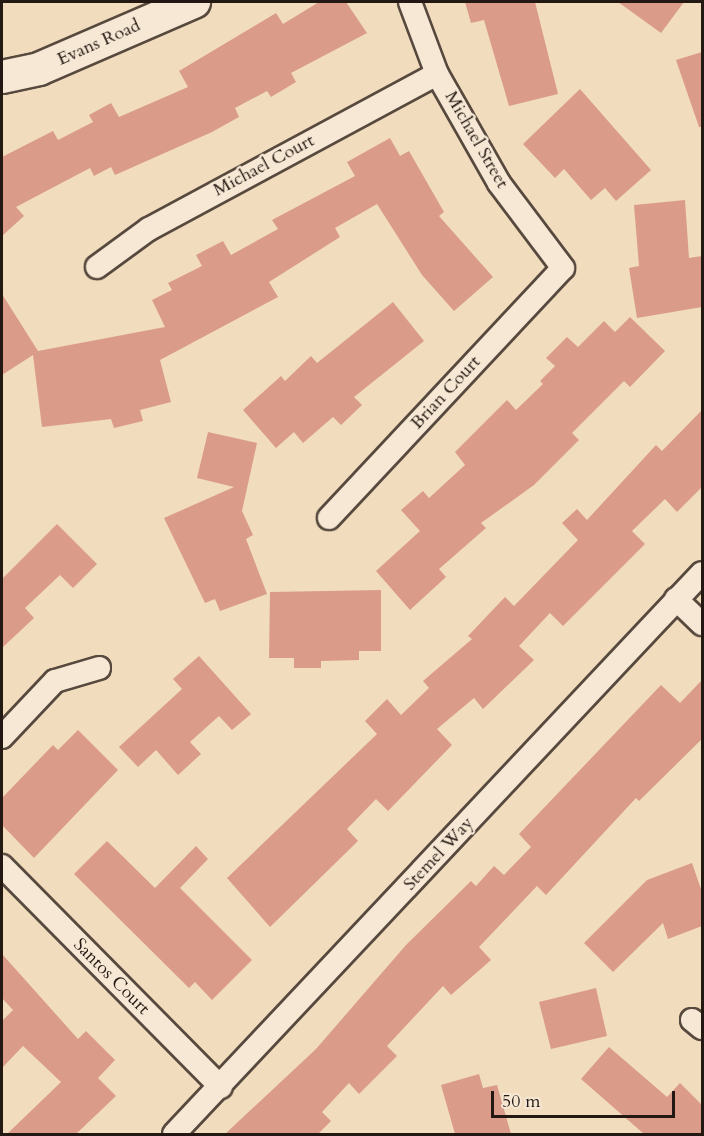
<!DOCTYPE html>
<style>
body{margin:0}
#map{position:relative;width:704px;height:1136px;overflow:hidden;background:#f1dcbd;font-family:Cardo,serif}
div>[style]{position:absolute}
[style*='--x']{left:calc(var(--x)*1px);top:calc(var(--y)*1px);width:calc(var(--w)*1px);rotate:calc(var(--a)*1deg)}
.building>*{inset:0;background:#da9c89}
.roads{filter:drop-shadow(2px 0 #57493e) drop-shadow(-2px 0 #57493e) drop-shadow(0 2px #57493e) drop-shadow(0 -2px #57493e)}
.street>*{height:22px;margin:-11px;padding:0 11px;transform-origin:11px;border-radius:11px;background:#f6e8d4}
.secondary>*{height:32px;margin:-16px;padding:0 16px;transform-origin:16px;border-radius:16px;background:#f6e8d4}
span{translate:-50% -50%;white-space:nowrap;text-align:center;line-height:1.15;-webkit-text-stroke:4.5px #f6e8d4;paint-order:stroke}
.street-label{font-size:18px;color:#241813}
.frame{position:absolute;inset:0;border:3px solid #241813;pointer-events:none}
.scale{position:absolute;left:491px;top:1091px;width:184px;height:27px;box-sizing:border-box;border:3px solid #241813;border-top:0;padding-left:8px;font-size:18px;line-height:21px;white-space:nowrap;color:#241813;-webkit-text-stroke:4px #f6e8d4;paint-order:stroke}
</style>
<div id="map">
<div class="building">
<div style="clip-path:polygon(319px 2px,346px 2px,367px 33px,291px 73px,296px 82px,271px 97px,267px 91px,235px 108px,239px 117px,212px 132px,115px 175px,111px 167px,94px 176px,90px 168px,16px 207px,24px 216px,2px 236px,2px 157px,53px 131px,58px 140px,93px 122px,89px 115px,111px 103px,119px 117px,188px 87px,179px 71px,276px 13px,283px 24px)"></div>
<div style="clip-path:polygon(465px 2px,535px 2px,558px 94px,509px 106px,484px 20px,471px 23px)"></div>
<div style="clip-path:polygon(618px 2px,684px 2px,661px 33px)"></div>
<div style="clip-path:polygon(702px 52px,702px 127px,699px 127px,676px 60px)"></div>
<div style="clip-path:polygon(580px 89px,651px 170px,616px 201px,605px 188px,591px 200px,564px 169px,555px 178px,523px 144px)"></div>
<div style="clip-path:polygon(390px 138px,400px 156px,409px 151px,444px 212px,439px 216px,493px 277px,454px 311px,422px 275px,377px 204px,335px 228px,340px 237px,269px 282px,278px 297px,160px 360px,171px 402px,140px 410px,143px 421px,114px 428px,111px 419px,42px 427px,33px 355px,2px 375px,2px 294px,38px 351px,165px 327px,152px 300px,172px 290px,168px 283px,202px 266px,196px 255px,223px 241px,231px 255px,278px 229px,272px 220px,355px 176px,347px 162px)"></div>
<div style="clip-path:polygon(685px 200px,689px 258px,702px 256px,702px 307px,637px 318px,629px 268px,639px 266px,634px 205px)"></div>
<div style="clip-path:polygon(393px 302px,424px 341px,354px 397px,362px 405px,341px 425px,333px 417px,303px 443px,294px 432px,276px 448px,243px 410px,281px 376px,285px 381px,311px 356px,317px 363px)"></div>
<div style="clip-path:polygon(630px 317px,665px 351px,630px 387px,624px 381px,572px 433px,579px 440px,534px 485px,481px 523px,486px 528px,439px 569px,446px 577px,410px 610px,376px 571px,420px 531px,401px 510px,423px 491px,429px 498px,465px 465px,455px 452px,507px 400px,516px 410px,543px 384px,540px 381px,555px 366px,546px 358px,567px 337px,578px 347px,604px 321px,615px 332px)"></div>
<div style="clip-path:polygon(702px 410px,702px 487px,677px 512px,665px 499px,632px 531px,645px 544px,563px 626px,550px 613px,519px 646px,534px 660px,483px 709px,474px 698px,437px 729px,452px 745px,388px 811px,376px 799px,347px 829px,358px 841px,270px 927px,227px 878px,377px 734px,365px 721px,387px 699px,401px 715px,429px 688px,423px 681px,472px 639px,468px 636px,505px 597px,514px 606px,578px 540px,562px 523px,577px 509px,587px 520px,656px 445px,662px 451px)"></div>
<div style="clip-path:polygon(208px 432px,257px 443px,242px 511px,253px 535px,246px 539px,267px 594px,220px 611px,215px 599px,205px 603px,164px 518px,234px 487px,197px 478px)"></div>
<div style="clip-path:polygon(57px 524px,97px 564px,73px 588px,60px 575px,25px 608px,34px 618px,2px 648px,2px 579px)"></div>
<div style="clip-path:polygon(381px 590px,381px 651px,359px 651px,359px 660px,321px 661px,321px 668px,294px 668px,294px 658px,269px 658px,270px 592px)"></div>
<div style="clip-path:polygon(199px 656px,251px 714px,232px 730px,219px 716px,190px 742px,201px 754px,178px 775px,156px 750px,138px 767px,119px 747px,182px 689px,173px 679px)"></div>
<div style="clip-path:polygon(702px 680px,702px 739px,639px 801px,636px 798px,546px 895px,537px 886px,479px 947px,491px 960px,451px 995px,443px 986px,387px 1046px,397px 1056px,359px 1094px,349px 1083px,322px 1112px,331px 1121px,318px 1134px,225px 1134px,316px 1049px,406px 945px,471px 881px,476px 886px,494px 866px,504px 875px,531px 847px,519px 834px,661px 685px,680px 703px)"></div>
<div style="clip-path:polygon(78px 730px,118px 770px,34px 858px,2px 825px,2px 798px,53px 745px,58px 750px)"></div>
<div style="clip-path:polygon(107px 841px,155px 888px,196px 846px,208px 859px,180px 888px,252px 960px,212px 1000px,195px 982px,189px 988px,74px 874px)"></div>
<div style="clip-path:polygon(692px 863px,702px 892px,702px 926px,668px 939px,663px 923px,613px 972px,584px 943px,647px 880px)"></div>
<div style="clip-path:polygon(2px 954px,78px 1039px,86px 1031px,115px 1060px,98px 1078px,116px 1096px,76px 1134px,7px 1134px,61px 1082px,23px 1046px,2px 1068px,2px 1021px,13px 1010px,2px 998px)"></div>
<div style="clip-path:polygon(596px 988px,607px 1036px,551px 1049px,539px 1002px)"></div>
<div style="clip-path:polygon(609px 1047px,667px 1097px,680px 1083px,702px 1105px,702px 1134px,644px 1134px,581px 1079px)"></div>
<div style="clip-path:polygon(479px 1074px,483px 1088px,497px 1085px,511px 1134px,455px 1134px,441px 1085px)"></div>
</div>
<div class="roads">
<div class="street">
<div style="--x:97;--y:267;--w:64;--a:-36.2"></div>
<div style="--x:149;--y:229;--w:327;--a:-28.3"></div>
<div style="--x:329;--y:518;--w:342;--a:-46.9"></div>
<div style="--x:563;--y:268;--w:106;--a:-127"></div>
<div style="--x:499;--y:183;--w:125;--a:-119.6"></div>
<div style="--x:437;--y:74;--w:77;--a:-110.6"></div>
<div style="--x:676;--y:599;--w:36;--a:44"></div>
<div style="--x:2;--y:737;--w:77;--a:-46.6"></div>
<div style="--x:55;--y:681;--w:46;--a:-16.5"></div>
<div style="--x:2;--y:866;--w:311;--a:45.3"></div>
<div style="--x:692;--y:1020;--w:13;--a:39"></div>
<div style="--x:174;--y:1134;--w:770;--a:-46.74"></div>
</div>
<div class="secondary">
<div style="--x:2;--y:77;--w:38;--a:-12"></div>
<div style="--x:39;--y:69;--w:169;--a:-23.4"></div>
</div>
</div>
<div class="street-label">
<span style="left:99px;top:43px;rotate:-24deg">Evans Road</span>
<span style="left:476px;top:140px;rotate:60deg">Michael Street</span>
<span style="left:264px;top:166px;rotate:-28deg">Michael Court</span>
<span style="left:446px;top:393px;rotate:-47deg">Brian Court</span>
<span style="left:439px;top:854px;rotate:-47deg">Stemel Way</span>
<span style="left:111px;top:977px;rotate:45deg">Santos Court</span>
</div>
<div class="frame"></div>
<div class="scale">50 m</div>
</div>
